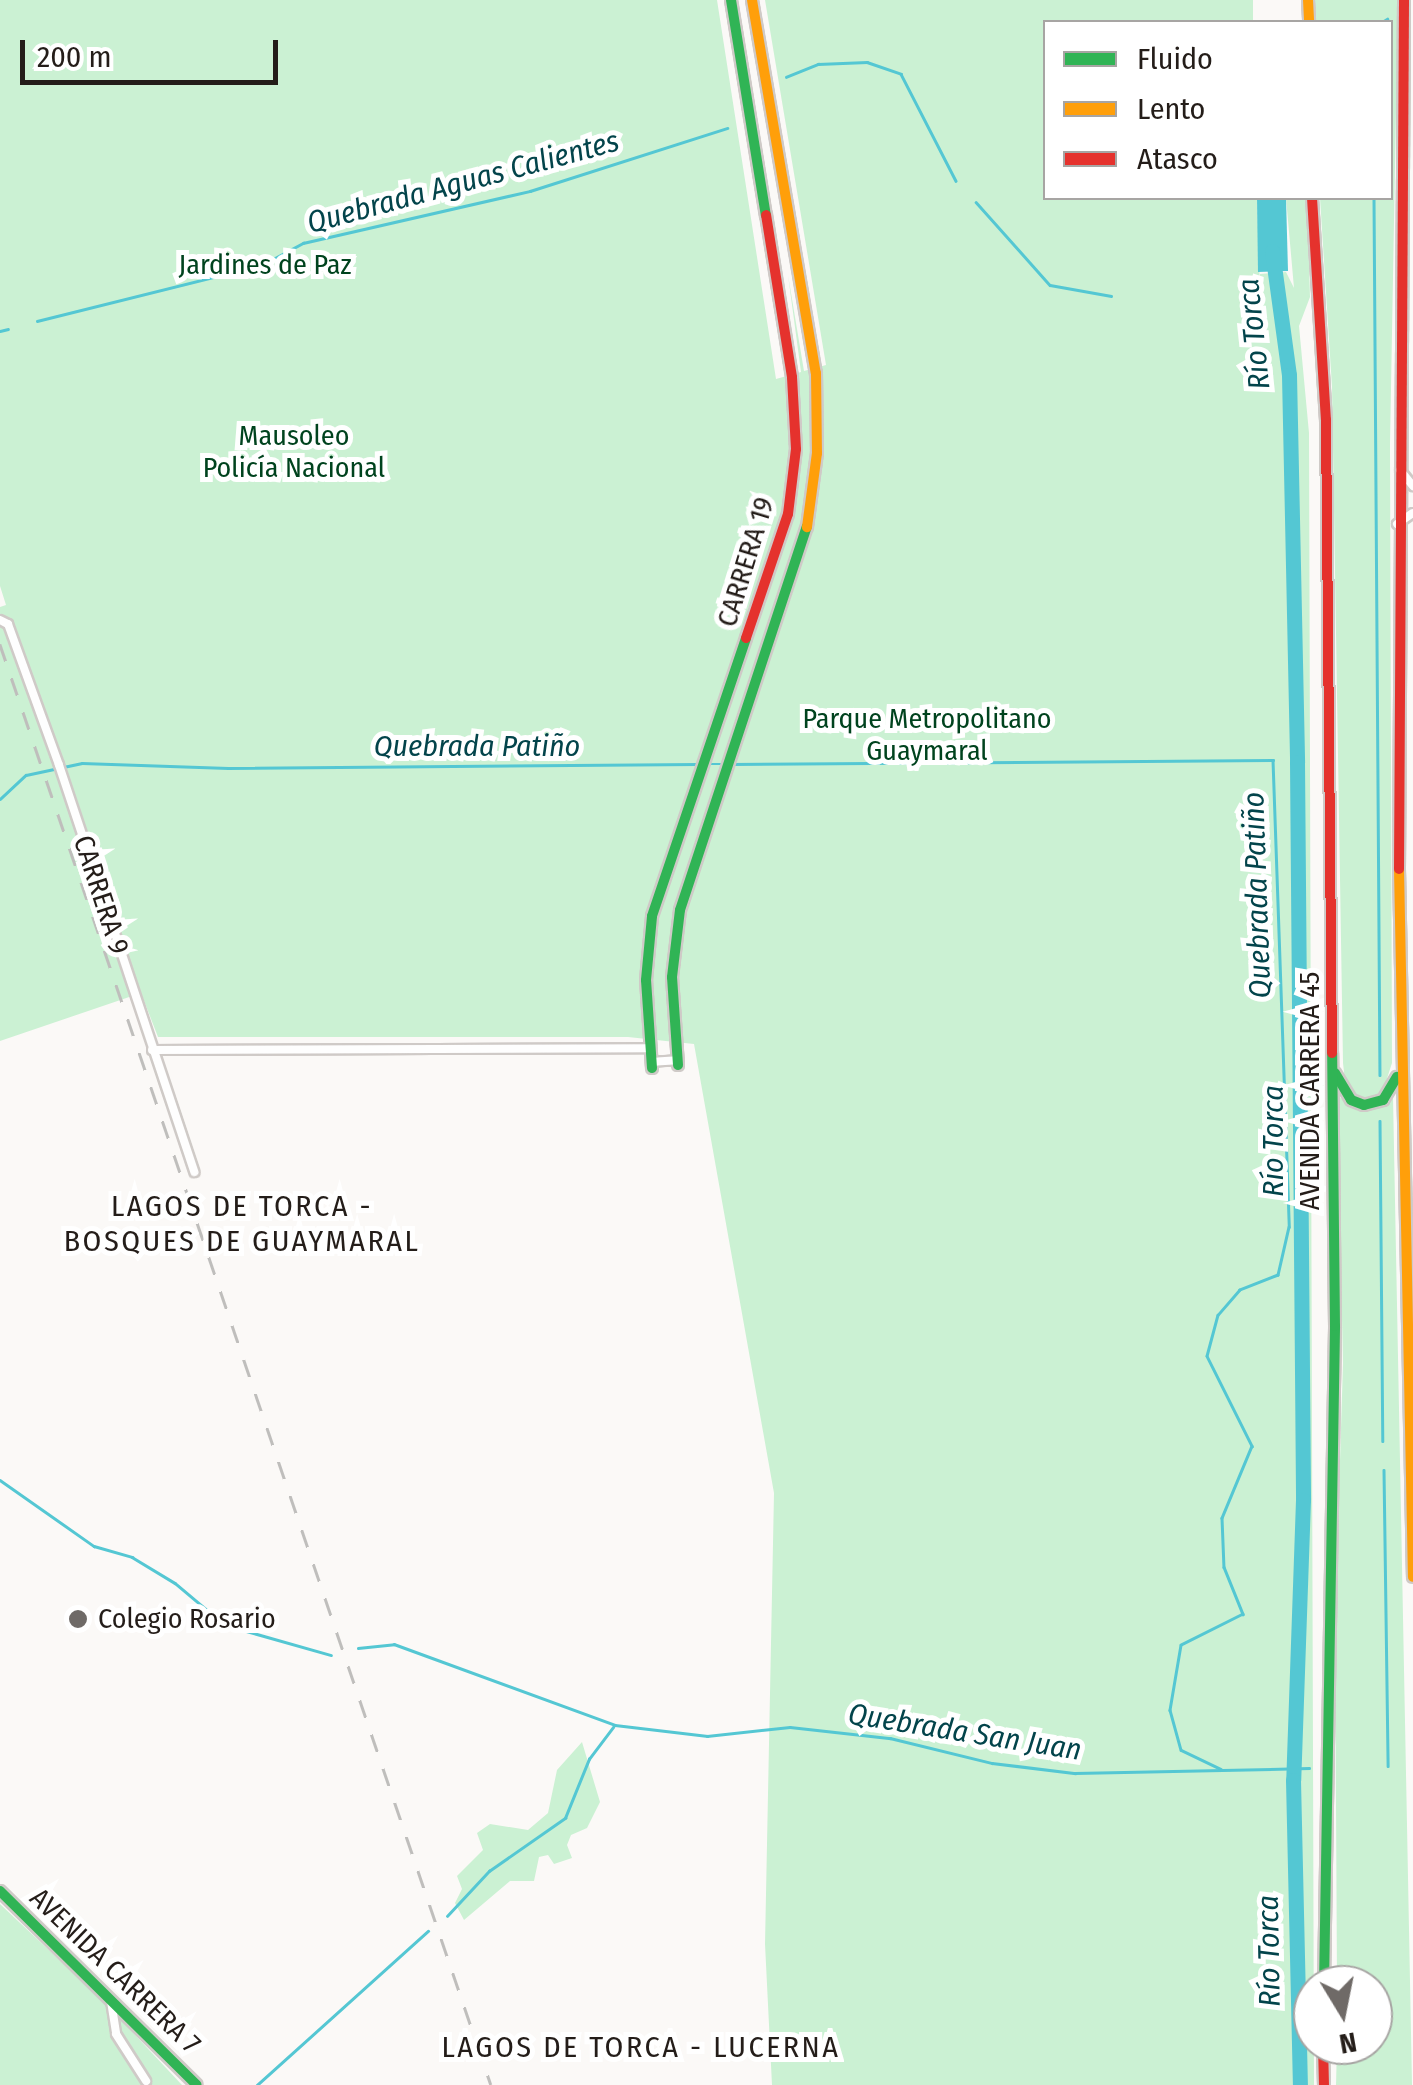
<!DOCTYPE html>
<meta charset="utf-8">
<style>
body{margin:0}
#map{position:relative;width:1413px;height:2085px;overflow:hidden;background:#fbf9f7;font-family:"Fira Sans Condensed",sans-serif}
div>[style]{position:absolute}
[style*='--x']{left:calc(var(--x)*1px);top:calc(var(--y)*1px);width:calc(var(--w)*1px);rotate:calc(var(--a)*1deg)}
.green>*{inset:0;background:#cbf1d3}
.water>*{inset:0;background:#54c7d3}
.stream>*{height:2.5px;margin:-1.25px;padding:0 1.25px;transform-origin:1.25px;border-radius:1.25px;background:#54c7d3}
.river>*{height:15px;margin:-7.5px;padding:0 7.5px;transform-origin:7.5px;border-radius:7.5px;background:#54c7d3}
.roads{filter:drop-shadow(2px 0 #cfcac7) drop-shadow(-2px 0 #cfcac7) drop-shadow(0 2px #cfcac7) drop-shadow(0 -2px #cfcac7)}
.street>*{height:8px;margin:-4px;padding:0 4px;transform-origin:4px;border-radius:4px;background:#fefefe}
.fast>*{height:10px;margin:-5px;padding:0 5px;transform-origin:5px;border-radius:5px;background:#30b455}
.slow>*{height:10px;margin:-5px;padding:0 5px;transform-origin:5px;border-radius:5px;background:#ff9f0a}
.jam>*{height:10px;margin:-5px;padding:0 5px;transform-origin:5px;border-radius:5px;background:#e5322d}
.rail>*{height:2.5px;margin-top:-1.25px;transform-origin:0;background:repeating-linear-gradient(90deg,#bfbebc 0 18px,transparent 0 36px)}
.dots>*{width:28px;height:28px;translate:-50% -50%;box-sizing:border-box;border:5px solid #fff;border-radius:50%}
span{translate:-50% -50%;white-space:nowrap;text-align:center;line-height:1.15;-webkit-text-stroke:10px #fff;paint-order:stroke}
.park-label{font-size:28px;color:#00431e}
.street-label{font-size:28px;color:#241d19}
.poi-label{font-size:28px;color:#241d19}
.left{translate:0 -50%;text-align:left}
.water-label{font-size:30px;color:#03444b;font-style:italic}
.neighbourhood-label{font-size:30px;color:#241d19;letter-spacing:2.5px}
.legend{position:absolute;left:1043px;top:20px;width:350px;height:180px;box-sizing:border-box;background:#fff;border:2px solid #a7a5a3;margin:0;padding:12px 18px;list-style:none;font-size:30px;color:#241d19}
.legend li{display:flex;align-items:center;gap:20px;height:50px}
.legend b{width:50px;border:2px solid #a7a5a3}
.north{position:absolute;left:1293px;top:1965px;width:100px;height:100px;box-sizing:border-box;background:#fff;border:2px solid #a7a5a3;border-radius:50%;rotate:170deg;font-size:28px;font-weight:700;line-height:40px;text-align:center;color:#241d19}
.north::after{content:'';display:block;margin:auto;width:35px;height:45px;background:#6f6a67;clip-path:polygon(50% 0,100% 100%,50% 72%,0 100%)}
.scale{position:absolute;left:20px;top:40px;width:258px;height:45px;box-sizing:border-box;border:5px solid #241d19;border-top:0;padding-left:12px;font-size:30px;line-height:35px;white-space:nowrap;color:#241d19;-webkit-text-stroke:8px #fff;paint-order:stroke}
</style>
<div id="map">
<div class="green">
<div style="clip-path:polygon(0 0,717px 0,776px 379px,801px 372px,788px 275px,804px 371px,826px 365px,765px 0,1253px 0,1253px 22px,1046px 22px,1046px 198px,1257px 198px,1260px 289px,1260px 274px,1286px 272px,1294px 288px,1286px 198px,1307px 198px,1310px 297px,1299px 326px,1309px 433px,1314px 2085px,772px 2085px,765px 1944px,774px 1493px,694px 1044px,628px 1037px,158px 1037px,141px 993px,0 1041px,0 607px,6px 605px,0 586px)"></div>
<div style="clip-path:polygon(1315px 0,1398px 0,1390px 444px,1392px 1063px,1381px 1097px,1358px 1100px,1345px 1081px,1343px 1063px,1332px 387px,1320px 198px,1390px 198px,1390px 22px,1315px 22px)"></div>
<div style="clip-path:polygon(1337px 1095px,1350px 1106px,1393px 1096px,1412px 2085px,1336px 2085px,1337px 2045px,1373px 2045px,1373px 1985px,1337px 1985px,1335px 1623px,1343px 1363px)"></div>
<div style="clip-path:polygon(582px 1742px,600px 1802px,587px 1828px,571px 1835px,567px 1845px,572px 1858px,554px 1864px,548px 1855px,539px 1857px,534px 1881px,510px 1881px,464px 1920px,455px 1903px,462px 1889px,457px 1876px,483px 1850px,477px 1833px,490px 1824px,528px 1830px,548px 1813px,557px 1770px)"></div>
<div style="clip-path:polygon(0 1904px,106px 2004px,182px 2085px,0 2085px)"></div>
</div>
<div class="water">
<div style="clip-path:polygon(1257px 198px,1286px 198px,1288px 271px,1258px 272px)"></div>
</div>
<div class="stream">
<div style="--x:1382;--y:22;--w:6;--a:-31"></div>
<div style="--x:786;--y:77;--w:35;--a:-22"></div>
<div style="--x:818;--y:64;--w:49;--a:-2.3"></div>
<div style="--x:867;--y:62;--w:36;--a:19"></div>
<div style="--x:901;--y:74;--w:120;--a:62.8"></div>
<div style="--x:1374;--y:198;--w:877;--a:89.61"></div>
<div style="--x:976;--y:202;--w:111;--a:48.3"></div>
<div style="--x:1050;--y:285;--w:62;--a:10.2"></div>
<div style="--x:37;--y:321;--w:232;--a:-14"></div>
<div style="--x:262;--y:265;--w:47;--a:-28.2"></div>
<div style="--x:303;--y:243;--w:233;--a:-12.9"></div>
<div style="--x:530;--y:191;--w:207;--a:-17.7"></div>
<div style="--x:0;--y:331;--w:8;--a:-14"></div>
<div style="--x:706;--y:764;--w:17;--a:0"></div>
<div style="--x:731;--y:764;--w:542;--a:-0.42"></div>
<div style="--x:1273;--y:760;--w:467;--a:88"></div>
<div style="--x:1289;--y:1227;--w:49;--a:102.9"></div>
<div style="--x:1278;--y:1275;--w:41;--a:158.5"></div>
<div style="--x:1240;--y:1290;--w:33;--a:131"></div>
<div style="--x:1218;--y:1315;--w:42;--a:105"></div>
<div style="--x:1207;--y:1356;--w:101;--a:63.4"></div>
<div style="--x:1252;--y:1446;--w:78;--a:112.6"></div>
<div style="--x:1222;--y:1518;--w:49;--a:87.7"></div>
<div style="--x:1224;--y:1567;--w:51;--a:68"></div>
<div style="--x:1243;--y:1614;--w:69;--a:153.4"></div>
<div style="--x:1181;--y:1645;--w:66;--a:99.6"></div>
<div style="--x:1170;--y:1710;--w:41;--a:74.6"></div>
<div style="--x:1181;--y:1750;--w:44;--a:25.4"></div>
<div style="--x:0;--y:799;--w:35;--a:-43"></div>
<div style="--x:26;--y:775;--w:57;--a:-12.1"></div>
<div style="--x:82;--y:763;--w:146;--a:2"></div>
<div style="--x:228;--y:768;--w:470;--a:-0.5"></div>
<div style="--x:1380;--y:1121;--w:320;--a:89.5"></div>
<div style="--x:1384;--y:1470;--w:296;--a:89.2"></div>
<div style="--x:0;--y:1480;--w:115;--a:35.1"></div>
<div style="--x:94;--y:1546;--w:40;--a:16"></div>
<div style="--x:132;--y:1557;--w:50;--a:31.2"></div>
<div style="--x:175;--y:1583;--w:65;--a:40"></div>
<div style="--x:225;--y:1625;--w:110;--a:15.8"></div>
<div style="--x:358;--y:1648;--w:36;--a:-6"></div>
<div style="--x:394;--y:1644;--w:235;--a:20.1"></div>
<div style="--x:615;--y:1725;--w:93;--a:6.8"></div>
<div style="--x:707;--y:1736;--w:83;--a:-6.2"></div>
<div style="--x:790;--y:1727;--w:101;--a:6.3"></div>
<div style="--x:890;--y:1738;--w:105;--a:13.8"></div>
<div style="--x:992;--y:1763;--w:84;--a:6.9"></div>
<div style="--x:1075;--y:1773;--w:234;--a:-1.2"></div>
<div style="--x:447;--y:1916;--w:62;--a:-47"></div>
<div style="--x:489;--y:1871;--w:93;--a:-34.9"></div>
<div style="--x:565;--y:1818;--w:64;--a:-67.9"></div>
<div style="--x:589;--y:1759;--w:40;--a:-53"></div>
<div style="--x:257;--y:2085;--w:230;--a:-42"></div>
</div>
<div class="river">
<div style="--x:1272;--y:251;--w:125;--a:82.2"></div>
<div style="--x:1289;--y:375;--w:387;--a:88.8"></div>
<div style="--x:1297;--y:762;--w:738;--a:89.53"></div>
<div style="--x:1303;--y:1500;--w:280;--a:92"></div>
<div style="--x:1293;--y:1780;--w:305;--a:88.7"></div>
</div>
<div class="roads">
<div class="street">
<div style="--x:1400;--y:470;--w:21;--a:51"></div>
<div style="--x:1397;--y:524;--w:19;--a:-35"></div>
<div style="--x:0;--y:620;--w:9;--a:27"></div>
<div style="--x:8;--y:624;--w:150;--a:70.1"></div>
<div style="--x:59;--y:765;--w:429;--a:71.6"></div>
<div style="--x:152;--y:1050;--w:497;--a:-0.2"></div>
<div style="--x:651;--y:1062;--w:26;--a:-4"></div>
<div style="--x:111;--y:2001;--w:33;--a:81"></div>
<div style="--x:116;--y:2034;--w:56;--a:57.4"></div>
</div>
<div class="fast">
<div style="--x:731;--y:0;--w:218;--a:80.8"></div>
<div style="--x:678;--y:1065;--w:88;--a:-93.9"></div>
<div style="--x:672;--y:977;--w:67;--a:-83.2"></div>
<div style="--x:680;--y:910;--w:404;--a:-71.7"></div>
<div style="--x:652;--y:1068;--w:88;--a:-93.9"></div>
<div style="--x:646;--y:980;--w:64;--a:-84.6"></div>
<div style="--x:652;--y:916;--w:293;--a:-71.3"></div>
<div style="--x:1335;--y:1073;--w:31;--a:59"></div>
<div style="--x:1351;--y:1100;--w:14;--a:21"></div>
<div style="--x:1364;--y:1105;--w:20;--a:-15"></div>
<div style="--x:1383;--y:1100;--w:27;--a:-59"></div>
<div style="--x:0;--y:1891;--w:276;--a:44.6"></div>
<div style="--x:1324;--y:1985;--w:659;--a:-89.04"></div>
<div style="--x:1335;--y:1326;--w:273;--a:-90.6"></div>
</div>
<div class="slow">
<div style="--x:752;--y:0;--w:378;--a:80.3"></div>
<div style="--x:816;--y:373;--w:80;--a:89.3"></div>
<div style="--x:817;--y:453;--w:75;--a:97.7"></div>
<div style="--x:1308;--y:0;--w:22;--a:87"></div>
<div style="--x:1399;--y:869;--w:708;--a:88.87"></div>
</div>
<div class="jam">
<div style="--x:1312;--y:198;--w:222;--a:86.4"></div>
<div style="--x:1326;--y:420;--w:633;--a:89.46"></div>
<div style="--x:746;--y:638;--w:131;--a:-71.3"></div>
<div style="--x:788;--y:514;--w:65;--a:-83"></div>
<div style="--x:796;--y:449;--w:72;--a:-93.2"></div>
<div style="--x:792;--y:377;--w:164;--a:-99.1"></div>
<div style="--x:1399;--y:869;--w:869;--a:-89.67"></div>
<div style="--x:1323;--y:2045;--w:40;--a:88.6"></div>
</div>
</div>
<div class="rail">
<div style="--x:0;--y:644;--w:1522;--a:71.18"></div>
</div>
<div class="dots">
<div style="left:78px;top:1619px;background:#6f6a67"></div>
</div>
<div class="park-label">
<span style="left:265px;top:265px">Jardines de Paz</span>
<span style="left:294px;top:452px">Mausoleo<br>Policía Nacional</span>
<span style="left:927px;top:735px">Parque Metropolitano<br>Guaymaral</span>
</div>
<div class="street-label">
<span style="left:746px;top:562px;rotate:-73deg">CARRERA 19</span>
<span style="left:101px;top:895px;rotate:72deg">CARRERA 9</span>
<span style="left:1310px;top:1091px;rotate:-90deg">AVENIDA CARRERA 45</span>
<span style="left:115px;top:1971px;rotate:44deg">AVENIDA CARRERA 7</span>
</div>
<div class="poi-label">
<span class="left" style="left:98px;top:1619px">Colegio Rosario</span>
</div>
<div class="water-label">
<span style="left:463px;top:182px;rotate:-15deg">Quebrada Aguas Calientes</span>
<span style="left:1254px;top:334px;rotate:-96deg">Río Torca</span>
<span style="left:477px;top:746px">Quebrada Patiño</span>
<span style="left:1257px;top:895px;rotate:-92deg">Quebrada Patiño</span>
<span style="left:1273px;top:1141px;rotate:-90deg">Río Torca</span>
<span style="left:965px;top:1732px;rotate:9deg">Quebrada San Juan</span>
<span style="left:1269px;top:1951px;rotate:-91deg">Río Torca</span>
</div>
<div class="neighbourhood-label">
<span style="left:242px;top:1223px">LAGOS DE TORCA -<br>BOSQUES DE GUAYMARAL</span>
<span style="left:641px;top:2047px">LAGOS DE TORCA - LUCERNA</span>
</div>
<ul class="legend">
<li><b style="height:12px;background:#30b455"></b>Fluido</li>
<li><b style="height:12px;background:#ff9f0a"></b>Lento</li>
<li><b style="height:12px;background:#e5322d"></b>Atasco</li>
</ul>
<div class="north">N</div>
<div class="scale">200 m</div>
</div>
